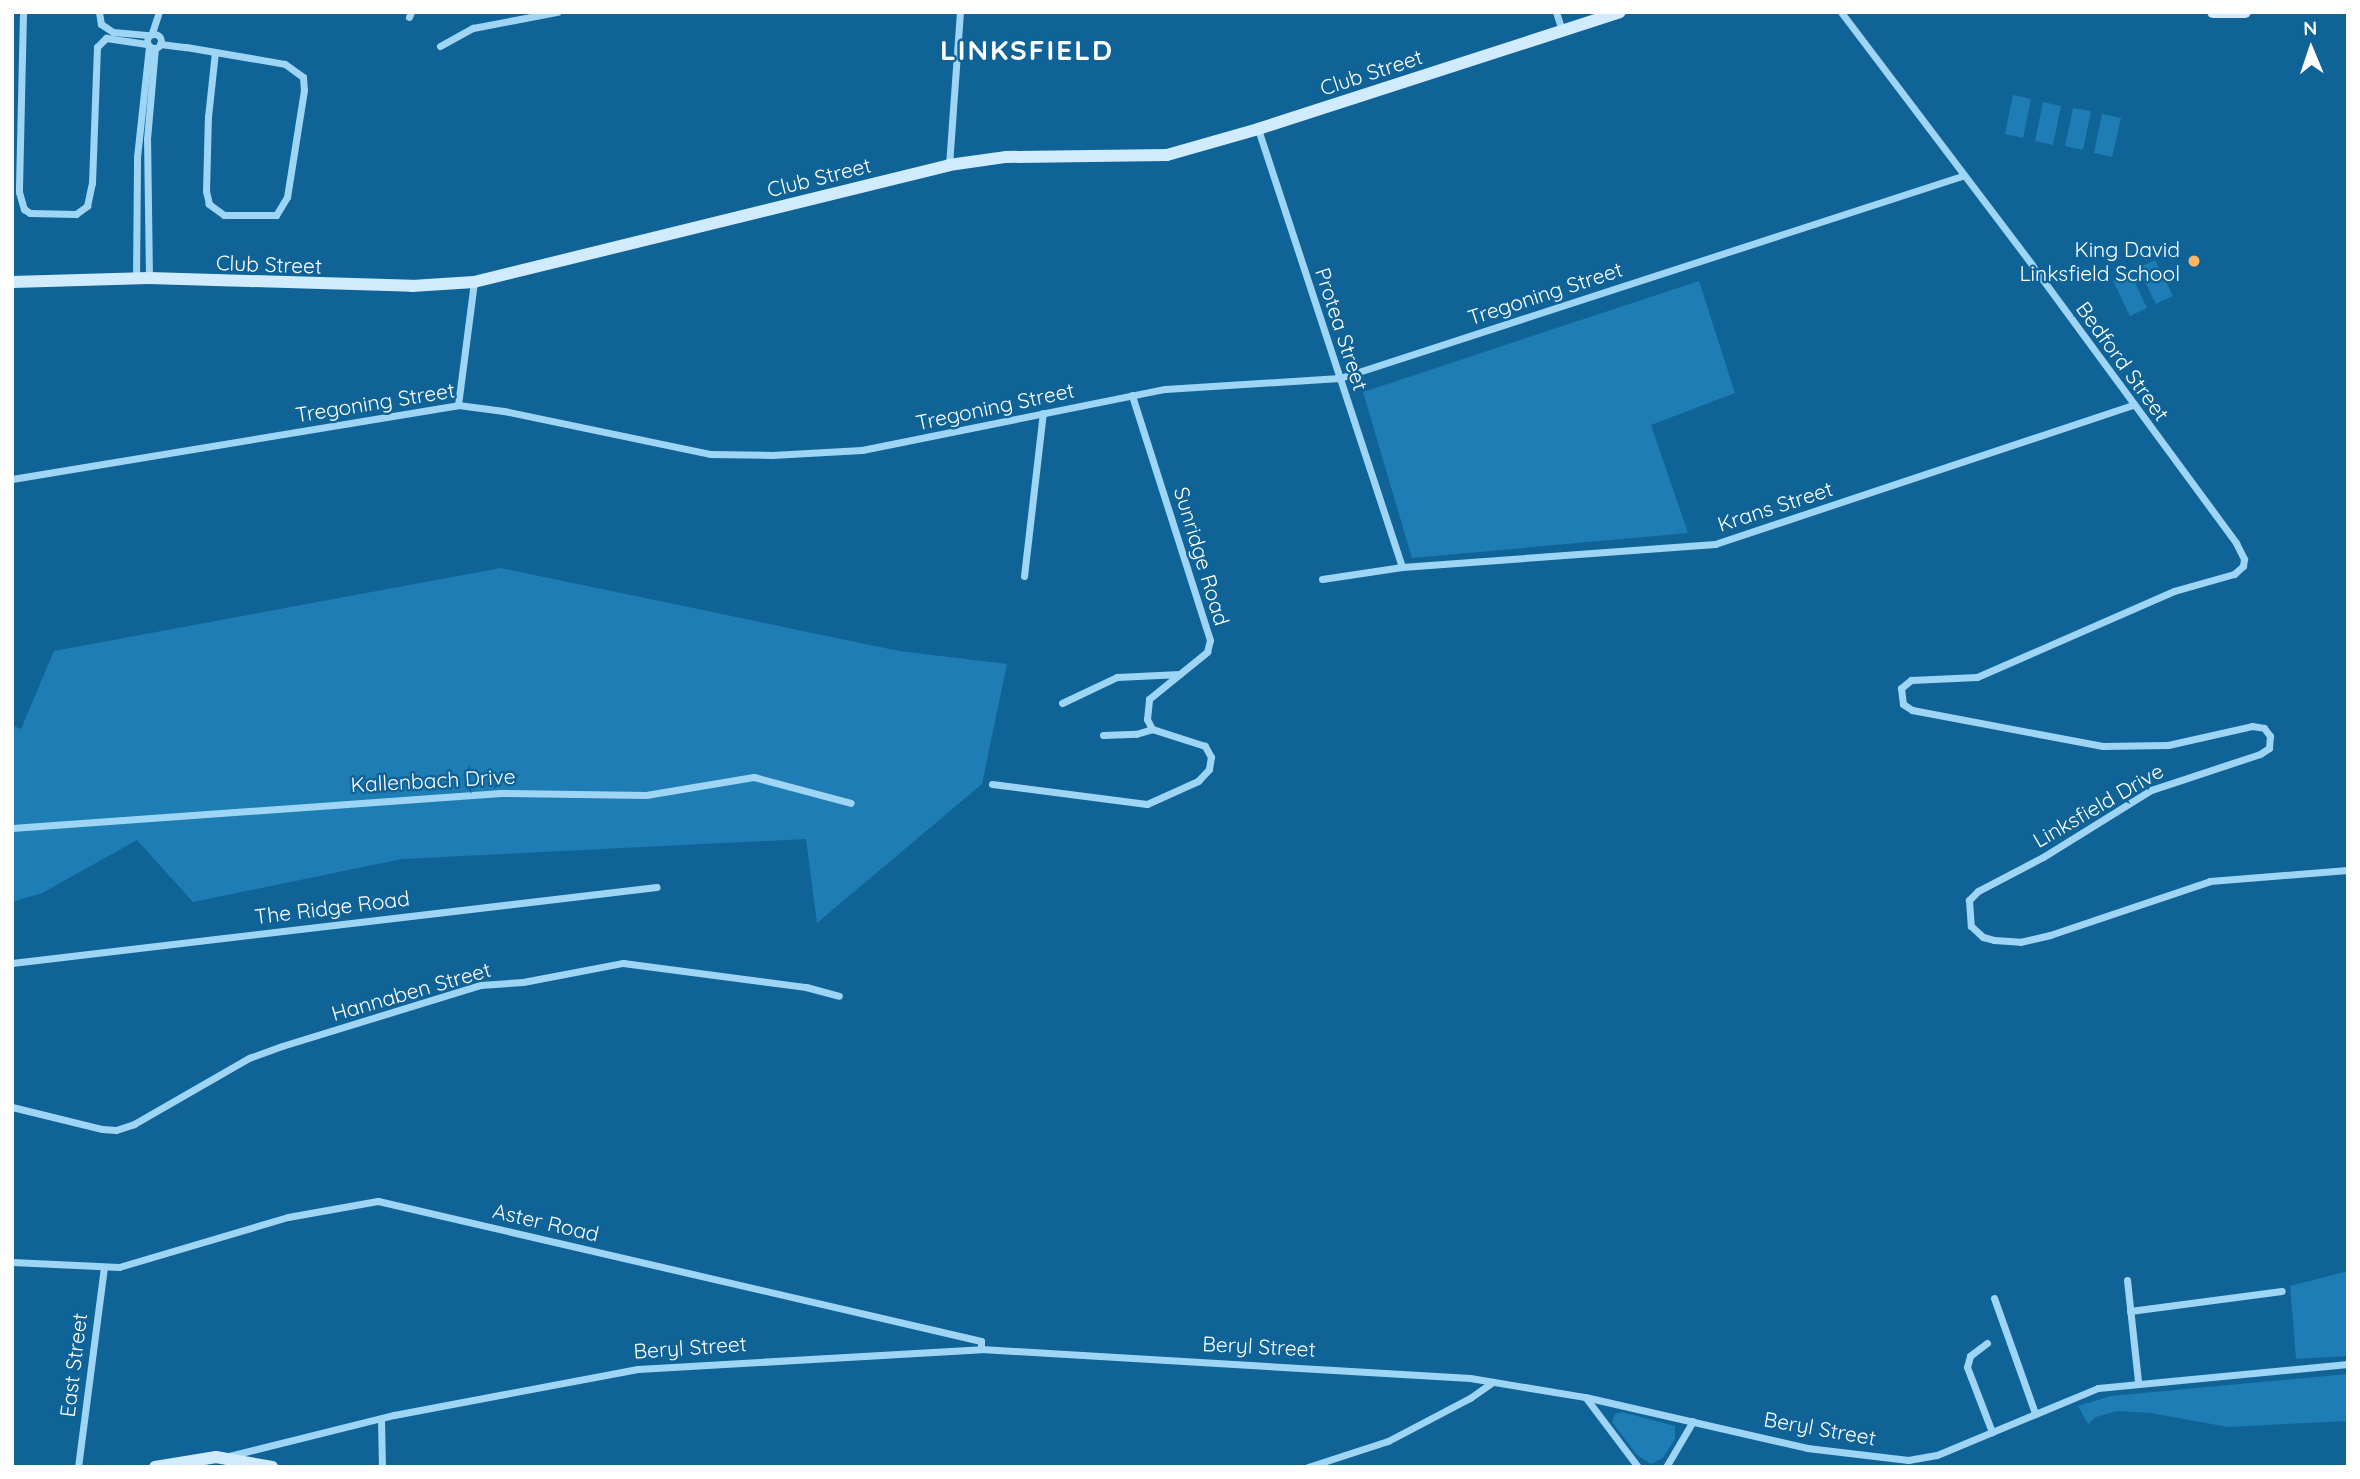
<!DOCTYPE html>
<style>
body{margin:0}
#map{position:relative;width:2360px;height:1479px;overflow:hidden;background:#106397;font-family:Quicksand,sans-serif}
div>[style]{position:absolute}
[style*='--x']{left:calc(var(--x)*1px);top:calc(var(--y)*1px);width:calc(var(--w)*1px);rotate:calc(var(--a)*1deg)}
.green>*{inset:0;background:#1e7db4}
.minor>*{height:7px;margin:-3.5px;padding:0 3.5px;transform-origin:3.5px;border-radius:3.5px;background:#9fd5f4}
.minor>.ring{margin:-3.5px;padding:0;box-sizing:content-box;background:none;border:7px solid #9fd5f4;border-radius:50%}
.secondary>*{height:12px;margin:-6px;padding:0 6px;transform-origin:6px;border-radius:6px;background:#cfebfd}
.dots>*{width:19px;height:19px;translate:-50% -50%;box-sizing:border-box;border:4px solid #106397;border-radius:50%}
span{translate:-50% -50%;white-space:nowrap;text-align:center;line-height:1.15;-webkit-text-stroke:5px #106397;paint-order:stroke}
.street-label{font-size:21px;color:#fff}
.poi-label{font-size:21px;color:#fff}
.right{translate:-100% -50%;text-align:right}
.district-label{font-size:28px;color:#fff;font-weight:700;letter-spacing:2px}
.frame{position:absolute;inset:0;border:14px solid #fff;pointer-events:none}
.north{position:absolute;left:2276px;top:14px;width:70px;height:70px;-webkit-text-stroke:5px #106397;paint-order:stroke;rotate:358deg;font-size:19px;font-weight:700;line-height:28px;text-align:center;color:#fff}
.north::after{content:'';display:block;margin:auto;width:24px;height:32px;background:#fff;clip-path:polygon(50% 0,100% 100%,50% 72%,0 100%)}
</style>
<div id="map">
<div class="green">
<div style="clip-path:polygon(2013px 95px,2031px 99px,2023px 138px,2005px 134px)"></div>
<div style="clip-path:polygon(2043px 102px,2061px 106px,2053px 145px,2035px 141px)"></div>
<div style="clip-path:polygon(2073px 108px,2091px 111px,2083px 150px,2065px 146px)"></div>
<div style="clip-path:polygon(2102px 114px,2121px 118px,2112px 157px,2094px 153px)"></div>
<div style="clip-path:polygon(2155px 260px,2173px 296px,2156px 304px,2138px 268px)"></div>
<div style="clip-path:polygon(2130px 272px,2147px 308px,2130px 316px,2113px 281px)"></div>
<div style="clip-path:polygon(1699px 281px,1735px 393px,1651px 425px,1688px 533px,1412px 558px,1363px 392px)"></div>
<div style="clip-path:polygon(501px 568px,899px 651px,1007px 664px,982px 784px,817px 923px,806px 839px,402px 859px,193px 902px,137px 840px,42px 893px,12px 902px,12px 725px,21px 729px,54px 651px)"></div>
<div style="clip-path:polygon(2348px 1271px,2348px 1356px,2296px 1359px,2290px 1286px)"></div>
<div style="clip-path:polygon(2348px 1374px,2348px 1421px,2228px 1427px,2151px 1413px,2117px 1411px,2096px 1417px,2088px 1424px,2078px 1406px,2111px 1396px)"></div>
<div style="clip-path:polygon(1622px 1412px,1675px 1426px,1675px 1439px,1663px 1458px,1651px 1464px,1637px 1455px,1612px 1422px,1615px 1414px)"></div>
</div>
<div class="minor">
<div style="--x:23;--y:12;--w:180;--a:91.3"></div>
<div style="--x:19;--y:192;--w:18;--a:74"></div>
<div style="--x:24;--y:209;--w:7;--a:34"></div>
<div style="--x:30;--y:213;--w:46;--a:1.2"></div>
<div style="--x:76;--y:214;--w:14;--a:-36"></div>
<div style="--x:87;--y:206;--w:24;--a:-78"></div>
<div style="--x:92;--y:183;--w:136;--a:-87.9"></div>
<div style="--x:97;--y:47;--w:13;--a:-45"></div>
<div style="--x:106;--y:38;--w:41;--a:8.3"></div>
<div style="--x:99;--y:12;--w:12;--a:81"></div>
<div style="--x:101;--y:24;--w:14;--a:34"></div>
<div style="--x:113;--y:32;--w:36;--a:5"></div>
<div style="--x:1556;--y:12;--w:20;--a:72"></div>
<div style="--x:1841;--y:12;--w:317;--a:52.9"></div>
<div style="--x:2032;--y:265;--w:345;--a:53.7"></div>
<div style="--x:2236;--y:543;--w:18;--a:63"></div>
<div style="--x:2244;--y:559;--w:7;--a:98"></div>
<div style="--x:2243;--y:566;--w:12;--a:138"></div>
<div style="--x:2234;--y:574;--w:62;--a:164.2"></div>
<div style="--x:2174;--y:591;--w:215;--a:156.4"></div>
<div style="--x:1977;--y:677;--w:66;--a:177.4"></div>
<div style="--x:1911;--y:680;--w:13;--a:141"></div>
<div style="--x:1901;--y:688;--w:16;--a:83"></div>
<div style="--x:1903;--y:704;--w:11;--a:34"></div>
<div style="--x:1912;--y:710;--w:194;--a:10.7"></div>
<div style="--x:2103;--y:746;--w:65;--a:-0.9"></div>
<div style="--x:2168;--y:745;--w:86;--a:-12.7"></div>
<div style="--x:2252;--y:726;--w:12;--a:9"></div>
<div style="--x:2264;--y:728;--w:10;--a:53"></div>
<div style="--x:2270;--y:736;--w:12;--a:95"></div>
<div style="--x:2269;--y:748;--w:11;--a:146"></div>
<div style="--x:2260;--y:754;--w:115;--a:161.7"></div>
<div style="--x:2151;--y:790;--w:127;--a:148.2"></div>
<div style="--x:2043;--y:857;--w:73;--a:152.4"></div>
<div style="--x:1978;--y:891;--w:13;--a:135"></div>
<div style="--x:1969;--y:900;--w:26;--a:86"></div>
<div style="--x:1971;--y:926;--w:16;--a:43"></div>
<div style="--x:1983;--y:937;--w:11;--a:15"></div>
<div style="--x:1994;--y:940;--w:26;--a:4"></div>
<div style="--x:2020;--y:942;--w:31;--a:-13"></div>
<div style="--x:2050;--y:935;--w:169;--a:-18.6"></div>
<div style="--x:2210;--y:881;--w:138;--a:-4.6"></div>
<div style="--x:409;--y:17;--w:5;--a:-68"></div>
<div style="--x:152;--y:33;--w:22;--a:-72"></div>
<div class="ring" style="left:147px;top:34px;width:7px;height:7px"></div>
<div style="--x:160;--y:44;--w:26;--a:7"></div>
<div style="--x:186;--y:47;--w:100;--a:9.7"></div>
<div style="--x:285;--y:64;--w:22;--a:36"></div>
<div style="--x:303;--y:77;--w:13;--a:86"></div>
<div style="--x:304;--y:90;--w:108;--a:99"></div>
<div style="--x:287;--y:197;--w:21;--a:121"></div>
<div style="--x:276;--y:215;--w:52;--a:180"></div>
<div style="--x:224;--y:215;--w:19;--a:-144"></div>
<div style="--x:209;--y:204;--w:13;--a:-103"></div>
<div style="--x:206;--y:191;--w:74;--a:-88.5"></div>
<div style="--x:208;--y:117;--w:65;--a:-83.9"></div>
<div style="--x:440;--y:46;--w:38;--a:-29"></div>
<div style="--x:473;--y:28;--w:86;--a:-10.8"></div>
<div style="--x:1258;--y:129;--w:461;--a:71.8"></div>
<div style="--x:1402;--y:567;--w:314;--a:-4.2"></div>
<div style="--x:1715;--y:544;--w:441;--a:-18.4"></div>
<div style="--x:949;--y:165;--w:153;--a:-85.9"></div>
<div style="--x:149;--y:278;--w:139;--a:-90.8"></div>
<div style="--x:147;--y:139;--w:91;--a:-85"></div>
<div style="--x:136;--y:279;--w:122;--a:-89.5"></div>
<div style="--x:137;--y:157;--w:112;--a:-83.8"></div>
<div style="--x:458;--y:405;--w:124;--a:-82.6"></div>
<div style="--x:12;--y:479;--w:452;--a:-9.4"></div>
<div style="--x:458;--y:405;--w:46;--a:7.4"></div>
<div style="--x:504;--y:411;--w:210;--a:11.8"></div>
<div style="--x:710;--y:454;--w:62;--a:0.9"></div>
<div style="--x:772;--y:455;--w:90;--a:-3.2"></div>
<div style="--x:862;--y:450;--w:309;--a:-11.4"></div>
<div style="--x:1165;--y:389;--w:175;--a:-3.6"></div>
<div style="--x:1340;--y:378;--w:654;--a:-17.99"></div>
<div style="--x:1024;--y:576;--w:164;--a:-83.4"></div>
<div style="--x:1322;--y:579;--w:81;--a:-8.5"></div>
<div style="--x:1062;--y:703;--w:61;--a:-25.3"></div>
<div style="--x:1117;--y:677;--w:63;--a:-2.7"></div>
<div style="--x:1103;--y:735;--w:33;--a:-2"></div>
<div style="--x:1136;--y:734;--w:17;--a:-17"></div>
<div style="--x:992;--y:784;--w:156;--a:7.4"></div>
<div style="--x:1147;--y:804;--w:56;--a:-24.3"></div>
<div style="--x:1198;--y:781;--w:16;--a:-47"></div>
<div style="--x:1209;--y:769;--w:12;--a:-81"></div>
<div style="--x:1211;--y:757;--w:13;--a:-119"></div>
<div style="--x:1205;--y:746;--w:56;--a:-162.2"></div>
<div style="--x:1152;--y:729;--w:11;--a:-117"></div>
<div style="--x:1147;--y:719;--w:20;--a:-84"></div>
<div style="--x:1149;--y:699;--w:75;--a:-39"></div>
<div style="--x:1207;--y:652;--w:12;--a:-76"></div>
<div style="--x:1210;--y:640;--w:257;--a:-107.7"></div>
<div style="--x:12;--y:828;--w:490;--a:-4.1"></div>
<div style="--x:501;--y:793;--w:145;--a:0.8"></div>
<div style="--x:646;--y:795;--w:109;--a:-9.5"></div>
<div style="--x:754;--y:777;--w:100;--a:15"></div>
<div style="--x:12;--y:963;--w:649;--a:-6.72"></div>
<div style="--x:12;--y:1107;--w:93;--a:13.7"></div>
<div style="--x:102;--y:1129;--w:14;--a:4"></div>
<div style="--x:116;--y:1130;--w:19;--a:-18"></div>
<div style="--x:134;--y:1124;--w:133;--a:-29.9"></div>
<div style="--x:249;--y:1058;--w:35;--a:-20"></div>
<div style="--x:282;--y:1046;--w:207;--a:-17.1"></div>
<div style="--x:480;--y:985;--w:43;--a:-4"></div>
<div style="--x:523;--y:982;--w:102;--a:-10.8"></div>
<div style="--x:623;--y:963;--w:185;--a:7.5"></div>
<div style="--x:806;--y:987;--w:34;--a:15"></div>
<div style="--x:12;--y:1262;--w:107;--a:2.7"></div>
<div style="--x:119;--y:1267;--w:176;--a:-16.5"></div>
<div style="--x:288;--y:1217;--w:91;--a:-10.1"></div>
<div style="--x:378;--y:1201;--w:619;--a:13.07"></div>
<div style="--x:981;--y:1341;--w:8;--a:90"></div>
<div style="--x:2127;--y:1280;--w:103;--a:83.8"></div>
<div style="--x:1994;--y:1298;--w:122;--a:70.4"></div>
<div style="--x:2130;--y:1311;--w:153;--a:-7.5"></div>
<div style="--x:1987;--y:1343;--w:21;--a:143"></div>
<div style="--x:1970;--y:1356;--w:11;--a:105"></div>
<div style="--x:1967;--y:1367;--w:70;--a:69"></div>
<div style="--x:1586;--y:1398;--w:86;--a:53"></div>
<div style="--x:381;--y:1419;--w:48;--a:88.8"></div>
<div style="--x:229;--y:1456;--w:170;--a:-14"></div>
<div style="--x:394;--y:1415;--w:248;--a:-10.7"></div>
<div style="--x:638;--y:1369;--w:344;--a:-3.3"></div>
<div style="--x:981;--y:1349;--w:490;--a:3.4"></div>
<div style="--x:1470;--y:1378;--w:117;--a:9.4"></div>
<div style="--x:1585;--y:1397;--w:228;--a:12.9"></div>
<div style="--x:1807;--y:1448;--w:102;--a:6.8"></div>
<div style="--x:1908;--y:1460;--w:29;--a:-10"></div>
<div style="--x:1937;--y:1455;--w:174;--a:-22.6"></div>
<div style="--x:2098;--y:1388;--w:251;--a:-5.5"></div>
<div style="--x:78;--y:1467;--w:201;--a:-82.6"></div>
<div style="--x:1308;--y:1467;--w:84;--a:-18"></div>
<div style="--x:1388;--y:1441;--w:93;--a:-27.7"></div>
<div style="--x:1470;--y:1398;--w:28;--a:-35"></div>
<div style="--x:1666;--y:1467;--w:53;--a:-59.6"></div>
</div>
<div class="secondary">
<div style="--x:2213;--y:12;--w:32;--a:0"></div>
<div style="--x:12;--y:282;--w:137;--a:-1.7"></div>
<div style="--x:149;--y:278;--w:263;--a:1.7"></div>
<div style="--x:412;--y:286;--w:62;--a:-3.7"></div>
<div style="--x:474;--y:282;--w:489;--a:-13.8"></div>
<div style="--x:949;--y:165;--w:58;--a:-8"></div>
<div style="--x:1006;--y:157;--w:161;--a:-0.7"></div>
<div style="--x:1167;--y:155;--w:95;--a:-15.9"></div>
<div style="--x:1258;--y:129;--w:380;--a:-17.9"></div>
<div style="--x:155;--y:1467;--w:62;--a:-9.3"></div>
<div style="--x:216;--y:1457;--w:57;--a:10.1"></div>
</div>
<div class="dots">
<div style="left:2194px;top:261px;background:#ffb663"></div>
</div>
<div class="street-label">
<span style="left:1371px;top:72px;rotate:-18deg">Club Street</span>
<span style="left:819px;top:177px;rotate:-14deg">Club Street</span>
<span style="left:269px;top:264px;rotate:2deg">Club Street</span>
<span style="left:1545px;top:293px;rotate:-18deg">Tregoning Street</span>
<span style="left:1342px;top:329px;rotate:72deg">Protea Street</span>
<span style="left:2123px;top:361px;rotate:54deg">Bedford Street</span>
<span style="left:375px;top:402px;rotate:-9deg">Tregoning Street</span>
<span style="left:995px;top:406px;rotate:-12deg">Tregoning Street</span>
<span style="left:1775px;top:506px;rotate:-18deg">Krans Street</span>
<span style="left:1202px;top:556px;rotate:73deg">Sunridge Road</span>
<span style="left:433px;top:780px;rotate:-3deg">Kallenbach Drive</span>
<span style="left:2098px;top:805px;rotate:-30deg">Linksfield Drive</span>
<span style="left:332px;top:907px;rotate:-7deg">The Ridge Road</span>
<span style="left:411px;top:991px;rotate:-16deg">Hannaben Street</span>
<span style="left:546px;top:1222px;rotate:13deg">Aster Road</span>
<span style="left:1259px;top:1346px;rotate:3deg">Beryl Street</span>
<span style="left:690px;top:1347px;rotate:-4deg">Beryl Street</span>
<span style="left:73px;top:1365px;rotate:-83deg">East Street</span>
<span style="left:1820px;top:1428px;rotate:10deg">Beryl Street</span>
</div>
<div class="poi-label">
<span class="right" style="left:2180px;top:261px">King David<br>Linksfield School</span>
</div>
<div class="district-label">
<span style="left:1027px;top:50px">LINKSFIELD</span>
</div>
<div class="frame"></div>
<div class="north">N</div>
</div>
